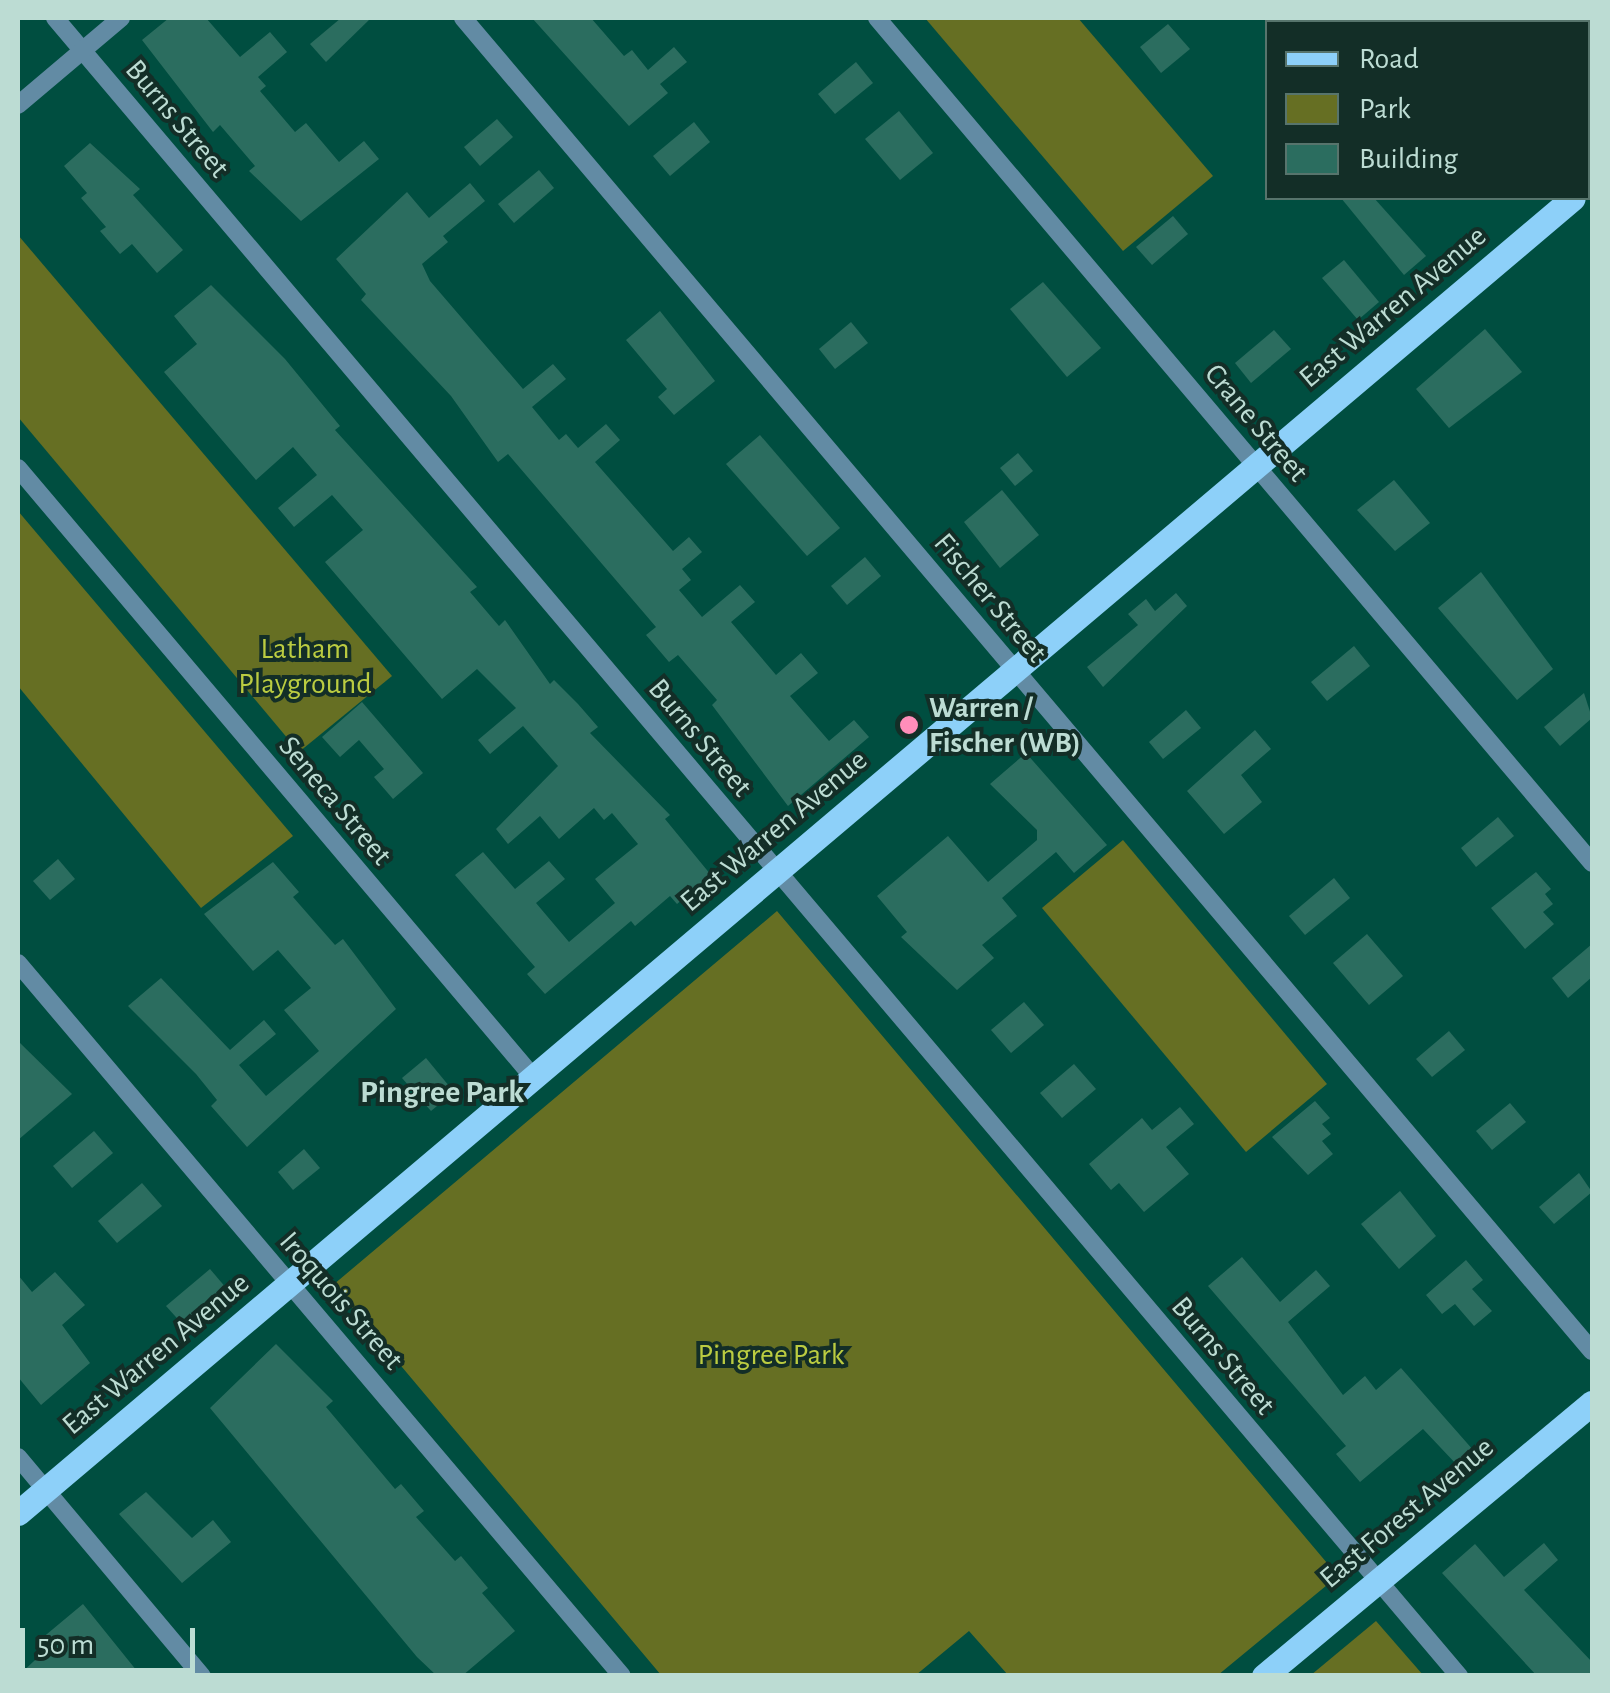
<!DOCTYPE html>
<style>
body{margin:0}
#map{position:relative;width:1610px;height:1693px;overflow:hidden;background:#004e40;font-family:"Alegreya Sans",sans-serif}
div>[style]{position:absolute}
[style*='--x']{left:calc(var(--x)*1px);top:calc(var(--y)*1px);width:calc(var(--w)*1px);rotate:calc(var(--a)*1deg)}
.green>*{inset:0;background:#666f23}
.building>*{inset:0;background:#2b6d5f}
.minor>*{height:18px;margin:-9px;padding:0 9px;transform-origin:9px;border-radius:9px;background:#628ba4}
.major>*{height:25px;margin:-12.5px;padding:0 12.5px;transform-origin:12.5px;border-radius:12.5px;background:#8dd0f9}
.dots>*{width:28px;height:28px;translate:-50% -50%;box-sizing:border-box;border:5px solid #132e27;border-radius:50%}
span{translate:-50% -50%;white-space:nowrap;text-align:center;line-height:1.15;-webkit-text-stroke:8px #132e27;paint-order:stroke}
.street-label{font-size:30px;color:#bcdcd3}
.park-label{font-size:30px;color:#bbcc41}
.poi-label{font-size:30px;color:#bcdcd3;font-weight:700}
.left{translate:0 -50%;text-align:left}
.neighbourhood-label{font-size:32px;color:#bcdcd3;font-weight:700}
.frame{position:absolute;inset:0;border:20px solid #bcdcd3;pointer-events:none}
.legend{position:absolute;left:1265px;top:20px;width:325px;height:180px;box-sizing:border-box;background:#132e27;border:2px solid #57746c;margin:0;padding:12px 18px;list-style:none;font-size:30px;color:#bcdcd3}
.legend li{display:flex;align-items:center;gap:20px;height:50px}
.legend b{width:50px;border:2px solid #57746c}
.scale{position:absolute;left:20px;top:1628px;width:175px;height:45px;box-sizing:border-box;border:5px solid #bcdcd3;border-top:0;padding-left:12px;font-size:30px;line-height:35px;white-space:nowrap;color:#bcdcd3;-webkit-text-stroke:8px #132e27;paint-order:stroke}
</style>
<div id="map">
<div class="green">
<div style="clip-path:polygon(925px 18px,1078px 18px,1213px 176px,1123px 251px)"></div>
<div style="clip-path:polygon(18px 235px,392px 676px,299px 752px,18px 417px)"></div>
<div style="clip-path:polygon(18px 511px,293px 836px,201px 908px,18px 686px)"></div>
<div style="clip-path:polygon(1123px 840px,1327px 1084px,1246px 1152px,1042px 908px)"></div>
<div style="clip-path:polygon(777px 911px,1338px 1576px,1218px 1675px,1008px 1675px,969px 1631px,916px 1675px,661px 1675px,333px 1285px)"></div>
<div style="clip-path:polygon(1376px 1621px,1423px 1675px,1311px 1675px)"></div>
</div>
<div class="building">
<div style="clip-path:polygon(169px 18px,206px 18px,240px 57px,270px 32px,287px 52px,258px 77px,266px 86px,260px 91px,295px 132px,306px 123px,339px 162px,364px 141px,379px 159px,301px 221px,249px 171px,255px 166px,220px 125px,213px 132px,142px 40px)"></div>
<div style="clip-path:polygon(341px 18px,371px 18px,326px 62px,310px 44px)"></div>
<div style="clip-path:polygon(532px 18px,591px 18px,624px 56px,632px 50px,648px 70px,674px 47px,687px 62px,660px 84px,668px 93px,629px 126px)"></div>
<div style="clip-path:polygon(1168px 24px,1190px 49px,1161px 73px,1140px 47px)"></div>
<div style="clip-path:polygon(856px 62px,873px 83px,835px 114px,818px 94px)"></div>
<div style="clip-path:polygon(899px 111px,933px 153px,900px 180px,865px 139px)"></div>
<div style="clip-path:polygon(497px 119px,513px 137px,480px 166px,464px 147px)"></div>
<div style="clip-path:polygon(694px 122px,710px 142px,670px 176px,653px 156px)"></div>
<div style="clip-path:polygon(90px 143px,140px 189px,133px 195px,183px 250px,157px 273px,132px 244px,120px 254px,100px 231px,106px 227px,81px 198px,87px 193px,64px 166px)"></div>
<div style="clip-path:polygon(539px 170px,554px 188px,514px 223px,498px 204px)"></div>
<div style="clip-path:polygon(470px 183px,485px 201px,443px 236px,448px 242px,422px 264px,430px 281px,523px 389px,553px 364px,566px 379px,532px 407px,559px 440px,566px 434px,578px 448px,606px 424px,620px 440px,595px 462px,673px 551px,689px 537px,702px 552px,682px 569px,691px 580px,679px 590px,702px 617px,740px 585px,755px 602px,731px 622px,776px 675px,801px 653px,818px 673px,790px 696px,829px 741px,854px 720px,869px 737px,788px 806px,712px 705px,717px 700px,678px 655px,669px 662px,646px 635px,656px 627px,508px 454px,498px 462px,451px 396px,361px 300px,366px 294px,336px 259px,407px 192px,429px 218px)"></div>
<div style="clip-path:polygon(1341px 198px,1374px 198px,1426px 256px,1404px 275px)"></div>
<div style="clip-path:polygon(1173px 216px,1188px 234px,1152px 265px,1136px 247px)"></div>
<div style="clip-path:polygon(1344px 260px,1379px 302px,1358px 320px,1322px 278px)"></div>
<div style="clip-path:polygon(1043px 282px,1101px 348px,1067px 377px,1010px 309px)"></div>
<div style="clip-path:polygon(211px 285px,285px 359px,340px 426px,335px 430px,477px 587px,470px 592px,499px 626px,505px 620px,550px 684px,554px 680px,578px 704px,598px 727px,590px 733px,670px 815px,665px 819px,711px 875px,677px 904px,670px 896px,635px 926px,631px 921px,545px 994px,527px 974px,535px 967px,455px 875px,483px 852px,515px 889px,549px 861px,565px 879px,536px 903px,569px 942px,615px 903px,595px 879px,638px 844px,612px 813px,604px 820px,594px 808px,559px 839px,540px 816px,508px 844px,496px 829px,558px 766px,523px 726px,490px 754px,478px 740px,516px 708px,477px 669px,442px 699px,325px 562px,363px 530px,332px 495px,294px 527px,278px 508px,317px 475px,293px 447px,256px 480px,164px 372px,197px 344px,174px 316px)"></div>
<div style="clip-path:polygon(660px 311px,715px 381px,674px 415px,658px 397px,667px 389px,626px 340px)"></div>
<div style="clip-path:polygon(851px 322px,868px 343px,835px 369px,819px 349px)"></div>
<div style="clip-path:polygon(1485px 329px,1522px 372px,1449px 428px,1416px 389px)"></div>
<div style="clip-path:polygon(1274px 330px,1291px 349px,1251px 383px,1235px 363px)"></div>
<div style="clip-path:polygon(760px 435px,840px 528px,807px 556px,726px 464px)"></div>
<div style="clip-path:polygon(1018px 453px,1033px 471px,1015px 486px,1000px 468px)"></div>
<div style="clip-path:polygon(1394px 480px,1430px 523px,1395px 551px,1357px 510px)"></div>
<div style="clip-path:polygon(1002px 490px,1039px 535px,1000px 568px,964px 522px)"></div>
<div style="clip-path:polygon(865px 557px,881px 576px,847px 605px,831px 586px)"></div>
<div style="clip-path:polygon(1481px 572px,1553px 669px,1517px 700px,1438px 608px)"></div>
<div style="clip-path:polygon(1176px 593px,1187px 606px,1103px 687px,1087px 667px,1138px 625px,1128px 614px,1146px 599px,1155px 611px)"></div>
<div style="clip-path:polygon(1354px 646px,1370px 666px,1327px 701px,1311px 682px)"></div>
<div style="clip-path:polygon(1584px 693px,1592px 718px,1560px 746px,1544px 727px)"></div>
<div style="clip-path:polygon(362px 702px,423px 773px,393px 799px,374px 777px,384px 769px,359px 740px,340px 757px,322px 737px)"></div>
<div style="clip-path:polygon(1186px 710px,1201px 728px,1163px 759px,1149px 742px)"></div>
<div style="clip-path:polygon(1255px 730px,1271px 749px,1241px 775px,1262px 802px,1224px 834px,1187px 791px)"></div>
<div style="clip-path:polygon(1026px 753px,1107px 845px,1074px 873px,1056px 852px,1002px 898px,1017px 916px,982px 945px,994px 958px,957px 990px,901px 937px,907px 932px,877px 896px,948px 836px,988px 882px,1037px 840px,1037px 830px,990px 784px)"></div>
<div style="clip-path:polygon(1498px 817px,1514px 836px,1476px 867px,1461px 848px)"></div>
<div style="clip-path:polygon(58px 859px,75px 879px,50px 900px,33px 881px)"></div>
<div style="clip-path:polygon(273px 862px,299px 892px,293px 897px,335px 945px,343px 939px,396px 1009px,247px 1147px,211px 1106px,217px 1100px,196px 1074px,128px 1006px,161px 978px,230px 1050px,264px 1020px,276px 1034px,239px 1065px,266px 1096px,319px 1051px,284px 1010px,311px 988px,278px 950px,253px 971px,204px 914px)"></div>
<div style="clip-path:polygon(1536px 872px,1551px 889px,1545px 894px,1553px 904px,1543px 912px,1554px 924px,1525px 949px,1491px 908px)"></div>
<div style="clip-path:polygon(1334px 878px,1350px 898px,1305px 935px,1289px 916px)"></div>
<div style="clip-path:polygon(1367px 934px,1403px 976px,1369px 1005px,1333px 963px)"></div>
<div style="clip-path:polygon(1592px 944px,1592px 977px,1568px 998px,1552px 978px)"></div>
<div style="clip-path:polygon(1024px 1002px,1044px 1025px,1011px 1053px,991px 1030px)"></div>
<div style="clip-path:polygon(1449px 1031px,1465px 1050px,1432px 1077px,1416px 1059px)"></div>
<div style="clip-path:polygon(18px 1041px,72px 1094px,18px 1140px)"></div>
<div style="clip-path:polygon(426px 1058px,454px 1092px,431px 1111px,402px 1078px)"></div>
<div style="clip-path:polygon(1074px 1064px,1096px 1089px,1062px 1118px,1040px 1093px)"></div>
<div style="clip-path:polygon(1315px 1101px,1330px 1118px,1322px 1124px,1331px 1134px,1322px 1141px,1333px 1154px,1308px 1175px,1272px 1137px)"></div>
<div style="clip-path:polygon(1510px 1103px,1526px 1122px,1492px 1150px,1476px 1131px)"></div>
<div style="clip-path:polygon(1180px 1107px,1194px 1124px,1166px 1147px,1189px 1174px,1144px 1212px,1119px 1183px,1111px 1190px,1089px 1164px,1142px 1118px,1152px 1130px)"></div>
<div style="clip-path:polygon(94px 1131px,113px 1153px,72px 1188px,53px 1166px)"></div>
<div style="clip-path:polygon(304px 1149px,320px 1168px,293px 1190px,278px 1172px)"></div>
<div style="clip-path:polygon(1579px 1173px,1592px 1192px,1554px 1224px,1539px 1207px)"></div>
<div style="clip-path:polygon(142px 1183px,162px 1206px,117px 1243px,98px 1221px)"></div>
<div style="clip-path:polygon(1400px 1191px,1436px 1236px,1399px 1269px,1361px 1224px)"></div>
<div style="clip-path:polygon(1242px 1257px,1280px 1302px,1316px 1270px,1330px 1286px,1288px 1322px,1343px 1395px,1365px 1376px,1376px 1390px,1401px 1368px,1474px 1451px,1457px 1465px,1423px 1429px,1360px 1482px,1336px 1454px,1346px 1446px,1208px 1286px)"></div>
<div style="clip-path:polygon(1466px 1260px,1483px 1280px,1472px 1289px,1492px 1311px,1474px 1326px,1455px 1304px,1442px 1314px,1426px 1295px)"></div>
<div style="clip-path:polygon(210px 1269px,227px 1289px,184px 1326px,166px 1306px)"></div>
<div style="clip-path:polygon(55px 1272px,85px 1305px,62px 1325px,90px 1363px,41px 1405px,18px 1377px,18px 1275px,32px 1292px)"></div>
<div style="clip-path:polygon(276px 1344px,333px 1401px,326px 1407px,395px 1489px,401px 1484px,424px 1511px,416px 1517px,455px 1561px,461px 1556px,488px 1588px,482px 1593px,515px 1631px,462px 1676px,437px 1676px,417px 1657px,210px 1408px)"></div>
<div style="clip-path:polygon(146px 1492px,192px 1538px,213px 1520px,231px 1542px,182px 1583px,119px 1514px)"></div>
<div style="clip-path:polygon(1544px 1543px,1558px 1560px,1524px 1590px,1592px 1662px,1592px 1676px,1537px 1676px,1442px 1573px,1475px 1544px,1504px 1577px)"></div>
<div style="clip-path:polygon(83px 1604px,141px 1676px,18px 1676px,49px 1647px,41px 1639px)"></div>
</div>
<div class="minor">
<div style="--x:55;--y:18;--w:2173;--a:49.74"></div>
<div style="--x:463;--y:18;--w:1747;--a:49.74"></div>
<div style="--x:877;--y:18;--w:1107;--a:49.76"></div>
<div style="--x:1499;--y:18;--w:6;--a:39"></div>
<div style="--x:18;--y:105;--w:135;--a:-40.2"></div>
<div style="--x:1588;--y:123;--w:7;--a:56"></div>
<div style="--x:18;--y:468;--w:798;--a:49.78"></div>
<div style="--x:18;--y:963;--w:934;--a:49.73"></div>
<div style="--x:18;--y:1457;--w:286;--a:50"></div>
</div>
<div class="major">
<div style="--x:1588;--y:185;--w:6;--a:-45"></div>
<div style="--x:18;--y:1513;--w:2036;--a:-40.22"></div>
<div style="--x:1264;--y:1676;--w:427;--a:-39.8"></div>
</div>
<div class="dots">
<div style="left:909px;top:725px;background:#ff8eba"></div>
</div>
<div class="street-label">
<span style="left:177px;top:119px;rotate:50deg">Burns Street</span>
<span style="left:1393px;top:307px;rotate:-40deg">East Warren Avenue</span>
<span style="left:1256px;top:423px;rotate:50deg">Crane Street</span>
<span style="left:990px;top:598px;rotate:50deg">Fischer Street</span>
<span style="left:700px;top:738px;rotate:50deg">Burns Street</span>
<span style="left:335px;top:801px;rotate:50deg">Seneca Street</span>
<span style="left:774px;top:831px;rotate:-40deg">East Warren Avenue</span>
<span style="left:341px;top:1301px;rotate:49deg">Iroquois Street</span>
<span style="left:156px;top:1354px;rotate:-40deg">East Warren Avenue</span>
<span style="left:1223px;top:1356px;rotate:50deg">Burns Street</span>
<span style="left:1407px;top:1513px;rotate:-40deg">East Forest Avenue</span>
</div>
<div class="park-label">
<span style="left:305px;top:666px">Latham<br>Playground</span>
<span style="left:771px;top:1355px">Pingree Park</span>
</div>
<div class="poi-label">
<span class="left" style="left:929px;top:725px">Warren /<br>Fischer (WB)</span>
</div>
<div class="neighbourhood-label">
<span style="left:442px;top:1092px">Pingree Park</span>
</div>
<div class="frame"></div>
<ul class="legend">
<li><b style="height:12px;background:#8dd0f9"></b>Road</li>
<li><b style="height:28px;background:#666f23"></b>Park</li>
<li><b style="height:28px;background:#2b6d5f"></b>Building</li>
</ul>
<div class="scale">50 m</div>
</div>
